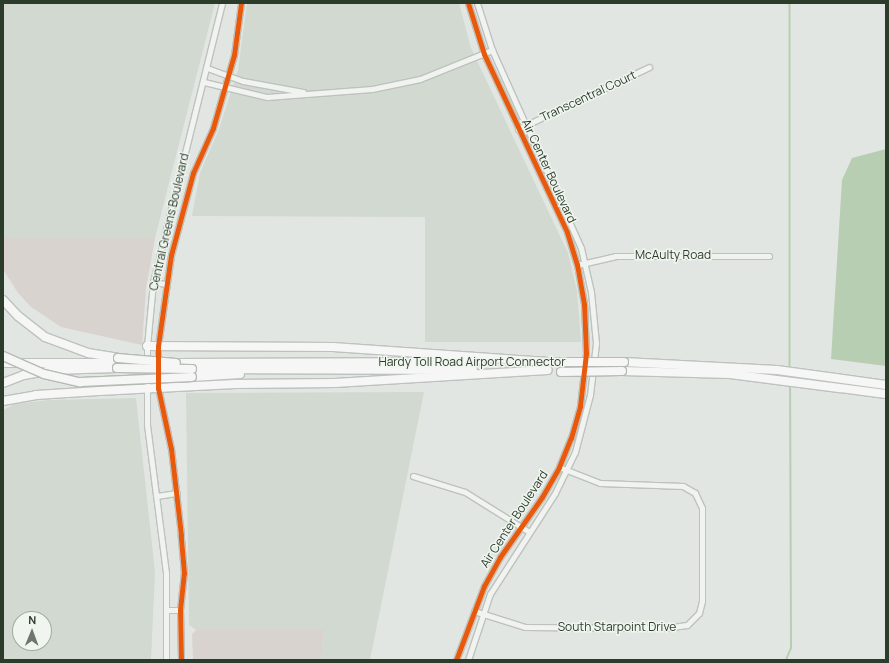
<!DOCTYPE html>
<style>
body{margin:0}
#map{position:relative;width:889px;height:663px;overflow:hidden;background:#e2e6e2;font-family:Manrope,sans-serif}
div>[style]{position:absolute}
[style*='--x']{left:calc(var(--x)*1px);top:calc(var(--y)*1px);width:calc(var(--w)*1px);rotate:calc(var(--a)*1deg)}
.built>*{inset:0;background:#d1d9d0}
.green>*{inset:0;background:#d9d3d0}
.water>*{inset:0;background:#b7ceb2}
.stream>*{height:1.5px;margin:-0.75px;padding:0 0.75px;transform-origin:0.75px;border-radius:0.75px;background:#b7ceb2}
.roads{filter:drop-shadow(1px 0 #bec2be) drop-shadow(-1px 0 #bec2be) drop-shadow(0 1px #bec2be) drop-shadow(0 -1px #bec2be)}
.minor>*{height:5px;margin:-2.5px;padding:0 2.5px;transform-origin:2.5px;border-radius:2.5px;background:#f0f3f0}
.highway>*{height:8px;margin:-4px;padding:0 4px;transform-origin:4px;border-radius:4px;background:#f5f6f5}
.bridges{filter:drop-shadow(1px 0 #b5bab4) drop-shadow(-1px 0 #b5bab4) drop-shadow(0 1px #b5bab4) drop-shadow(0 -1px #b5bab4)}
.highway-bridge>*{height:8px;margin:-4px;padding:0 4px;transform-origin:4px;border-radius:4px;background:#f5f6f5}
.cycleway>*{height:5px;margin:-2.5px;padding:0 2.5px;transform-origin:2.5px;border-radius:2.5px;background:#e8590c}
span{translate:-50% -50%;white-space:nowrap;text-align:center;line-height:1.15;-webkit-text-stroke:3px #f0f5ef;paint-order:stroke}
.street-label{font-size:12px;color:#2b3d2a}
.frame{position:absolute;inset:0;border:4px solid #2b3d2a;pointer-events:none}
.north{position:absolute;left:12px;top:611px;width:40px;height:40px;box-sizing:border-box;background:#f0f5ef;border:1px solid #a1aba0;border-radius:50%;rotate:1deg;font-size:11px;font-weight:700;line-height:16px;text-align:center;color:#2b3d2a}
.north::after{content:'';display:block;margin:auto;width:14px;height:18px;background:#6b786a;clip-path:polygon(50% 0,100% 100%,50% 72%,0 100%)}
</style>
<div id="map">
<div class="built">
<div style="clip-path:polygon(3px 3px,215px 3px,155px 238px,3px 238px)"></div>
<div style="clip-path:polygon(247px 3px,459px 3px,471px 48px,568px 253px,577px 291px,581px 342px,425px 342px,425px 217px,192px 216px,200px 173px,219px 129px,238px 70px)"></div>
<div style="clip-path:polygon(424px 392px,370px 660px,321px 660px,324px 630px,196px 630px,189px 625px,186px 393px)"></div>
<div style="clip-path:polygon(evenodd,136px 398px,155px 572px,151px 660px,3px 660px,3px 410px,15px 404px,49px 400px,136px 398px,20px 619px,44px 619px,44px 643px,20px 643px,20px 619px)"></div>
</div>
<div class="green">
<div style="clip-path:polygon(3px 238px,155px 238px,146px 289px,142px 345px,61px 327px,31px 307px,18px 293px,4px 271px)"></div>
<div style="clip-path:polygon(196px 630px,324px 630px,321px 660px,193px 660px,192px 634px)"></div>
</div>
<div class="water">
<div style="clip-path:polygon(886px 149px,886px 366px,831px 359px,842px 180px,852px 158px)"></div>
</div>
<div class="stream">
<div style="--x:790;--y:3;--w:366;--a:90"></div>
<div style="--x:786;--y:660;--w:13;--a:-67"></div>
<div style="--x:791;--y:648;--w:263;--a:-90.2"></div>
</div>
<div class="roads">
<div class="minor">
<div style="--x:207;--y:68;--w:38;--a:20"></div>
<div style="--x:243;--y:81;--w:61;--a:10.4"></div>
<div style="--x:204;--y:82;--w:65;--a:13.4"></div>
<div style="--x:267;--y:97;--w:105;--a:-4.4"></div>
<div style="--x:372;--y:89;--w:49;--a:-11.8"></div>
<div style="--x:420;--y:79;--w:78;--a:-21.9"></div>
<div style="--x:518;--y:129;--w:145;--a:-25.3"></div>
<div style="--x:577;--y:265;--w:39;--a:-13"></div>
<div style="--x:615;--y:256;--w:154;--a:0"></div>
<div style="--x:153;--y:282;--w:12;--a:9"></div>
<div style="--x:413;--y:476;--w:54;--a:17.1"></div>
<div style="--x:465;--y:492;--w:75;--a:32"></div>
<div style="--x:157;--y:496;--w:20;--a:-9"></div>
<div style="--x:168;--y:610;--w:12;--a:0"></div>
<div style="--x:474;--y:611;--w:53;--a:17.4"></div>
<div style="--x:525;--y:627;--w:140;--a:0.4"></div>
<div style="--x:665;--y:628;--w:22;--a:-8"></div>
<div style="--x:687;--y:625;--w:17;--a:-45"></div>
<div style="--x:699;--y:613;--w:12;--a:-76"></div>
<div style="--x:702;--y:601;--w:93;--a:-90"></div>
<div style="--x:702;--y:508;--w:17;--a:-115"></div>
<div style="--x:695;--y:493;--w:14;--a:-150"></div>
<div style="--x:683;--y:486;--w:83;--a:-177.9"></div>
<div style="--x:600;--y:483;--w:44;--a:-158.7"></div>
<div style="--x:166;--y:660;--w:87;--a:-90"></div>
<div style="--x:166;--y:573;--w:150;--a:-97.3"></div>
<div style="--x:147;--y:424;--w:78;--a:-90"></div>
<div style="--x:147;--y:346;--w:64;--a:-84.6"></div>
<div style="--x:153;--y:282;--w:287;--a:-76.1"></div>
<div style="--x:181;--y:660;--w:50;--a:-91.1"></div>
<div style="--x:180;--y:610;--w:37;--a:-84"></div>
<div style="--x:184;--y:573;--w:38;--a:-95"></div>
<div style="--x:181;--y:535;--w:87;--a:-96.6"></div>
<div style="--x:171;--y:449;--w:62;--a:-102"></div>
<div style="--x:158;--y:388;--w:42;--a:-90"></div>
<div style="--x:158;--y:346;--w:92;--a:-81.9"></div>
<div style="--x:171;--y:255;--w:85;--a:-75"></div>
<div style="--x:193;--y:173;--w:49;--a:-66"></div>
<div style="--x:213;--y:128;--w:76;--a:-74"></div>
<div style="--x:234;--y:55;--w:52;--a:-82.3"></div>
<div style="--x:456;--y:660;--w:79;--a:-69.3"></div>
<div style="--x:484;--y:586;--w:33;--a:-61"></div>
<div style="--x:500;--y:557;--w:73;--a:-55"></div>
<div style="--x:542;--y:497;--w:34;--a:-60"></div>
<div style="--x:559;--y:467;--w:31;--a:-68"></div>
<div style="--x:571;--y:438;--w:33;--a:-74"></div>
<div style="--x:580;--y:406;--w:53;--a:-83.5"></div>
<div style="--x:586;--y:353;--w:49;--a:-92.3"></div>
<div style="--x:584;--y:304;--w:40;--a:-100"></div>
<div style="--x:577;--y:265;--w:34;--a:-107"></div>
<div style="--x:567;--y:232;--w:196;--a:-115"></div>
<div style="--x:484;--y:54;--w:53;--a:-107.4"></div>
<div style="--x:468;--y:660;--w:70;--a:-71.6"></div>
<div style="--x:490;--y:594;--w:120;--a:-57.2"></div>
<div style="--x:555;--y:493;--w:46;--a:-64"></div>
<div style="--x:575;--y:452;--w:59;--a:-75.3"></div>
<div style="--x:590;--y:395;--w:52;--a:-83.4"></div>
<div style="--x:596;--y:343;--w:51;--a:-95.6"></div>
<div style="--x:591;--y:292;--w:45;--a:-102.8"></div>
<div style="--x:581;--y:248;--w:217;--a:-114.2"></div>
<div style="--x:492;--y:50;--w:49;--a:-107.7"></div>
</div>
<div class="highway">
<div style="--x:3;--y:300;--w:22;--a:47"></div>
<div style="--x:18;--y:316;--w:34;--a:38"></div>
<div style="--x:45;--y:337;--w:46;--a:20.4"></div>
<div style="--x:88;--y:353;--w:30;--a:9"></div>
<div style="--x:147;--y:346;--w:186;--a:0.3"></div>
<div style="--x:333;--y:347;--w:213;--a:4"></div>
<div style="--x:540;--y:362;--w:21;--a:0"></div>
<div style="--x:624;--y:362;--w:153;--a:3"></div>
<div style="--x:777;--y:370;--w:110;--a:7.8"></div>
<div style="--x:3;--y:363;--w:108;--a:0"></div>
<div style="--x:176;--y:363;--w:300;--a:-0.2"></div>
<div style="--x:192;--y:369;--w:281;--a:0.2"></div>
<div style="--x:622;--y:371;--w:108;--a:1.6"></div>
<div style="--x:730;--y:374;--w:157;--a:7.3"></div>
<div style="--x:192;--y:377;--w:48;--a:-3.6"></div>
<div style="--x:3;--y:383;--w:22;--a:-21"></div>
<div style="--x:24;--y:375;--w:28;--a:-10"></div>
<div style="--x:52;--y:370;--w:65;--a:-1.8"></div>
<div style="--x:3;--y:401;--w:34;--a:-10"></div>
<div style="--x:36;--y:395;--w:63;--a:-3.6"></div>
<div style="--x:99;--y:391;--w:136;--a:-2.9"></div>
<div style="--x:235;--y:384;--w:100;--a:-0.6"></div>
<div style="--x:335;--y:383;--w:213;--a:-3.5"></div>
</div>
</div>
<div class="bridges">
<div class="highway-bridge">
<div style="--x:3;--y:356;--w:45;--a:23.7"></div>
<div style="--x:44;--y:374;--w:37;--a:13"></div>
<div style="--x:80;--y:382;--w:112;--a:-2.6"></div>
<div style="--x:118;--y:358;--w:58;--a:4.9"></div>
<div style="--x:561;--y:362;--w:63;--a:0"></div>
<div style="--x:117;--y:368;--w:75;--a:0.8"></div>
<div style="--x:561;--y:372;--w:61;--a:-0.9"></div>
</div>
</div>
<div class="cycleway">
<div style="--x:181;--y:660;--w:50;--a:-91.1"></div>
<div style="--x:180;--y:610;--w:37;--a:-84"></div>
<div style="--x:184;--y:573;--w:38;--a:-95"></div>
<div style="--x:181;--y:535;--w:87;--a:-96.6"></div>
<div style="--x:171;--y:449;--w:62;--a:-102"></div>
<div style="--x:158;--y:388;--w:42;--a:-90"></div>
<div style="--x:158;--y:346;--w:92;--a:-81.9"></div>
<div style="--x:171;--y:255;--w:85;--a:-75"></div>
<div style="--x:193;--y:173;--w:49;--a:-66"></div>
<div style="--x:213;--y:128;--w:76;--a:-74"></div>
<div style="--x:234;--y:55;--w:52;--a:-82.3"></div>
<div style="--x:456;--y:660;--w:79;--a:-69.3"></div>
<div style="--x:484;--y:586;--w:33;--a:-61"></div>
<div style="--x:500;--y:557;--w:73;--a:-55"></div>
<div style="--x:542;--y:497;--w:34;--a:-60"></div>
<div style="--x:559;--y:467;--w:31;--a:-68"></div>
<div style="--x:571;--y:438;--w:33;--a:-74"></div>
<div style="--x:580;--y:406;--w:53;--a:-83.5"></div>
<div style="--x:586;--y:353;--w:49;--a:-92.3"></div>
<div style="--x:584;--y:304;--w:40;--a:-100"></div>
<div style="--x:577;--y:265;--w:34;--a:-107"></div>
<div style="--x:567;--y:232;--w:196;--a:-115"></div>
<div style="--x:484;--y:54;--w:53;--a:-107.4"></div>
</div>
<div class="street-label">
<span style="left:588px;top:96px;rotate:-25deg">Transcentral Court</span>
<span style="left:549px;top:171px;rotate:65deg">Air Center Boulevard</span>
<span style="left:169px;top:222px;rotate:-77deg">Central Greens Boulevard</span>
<span style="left:673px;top:255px">McAulty Road</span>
<span style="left:472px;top:362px">Hardy Toll Road Airport Connector</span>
<span style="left:514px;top:519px;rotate:-57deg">Air Center Boulevard</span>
<span style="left:617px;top:627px">South Starpoint Drive</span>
</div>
<div class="frame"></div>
<div class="north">N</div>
</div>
